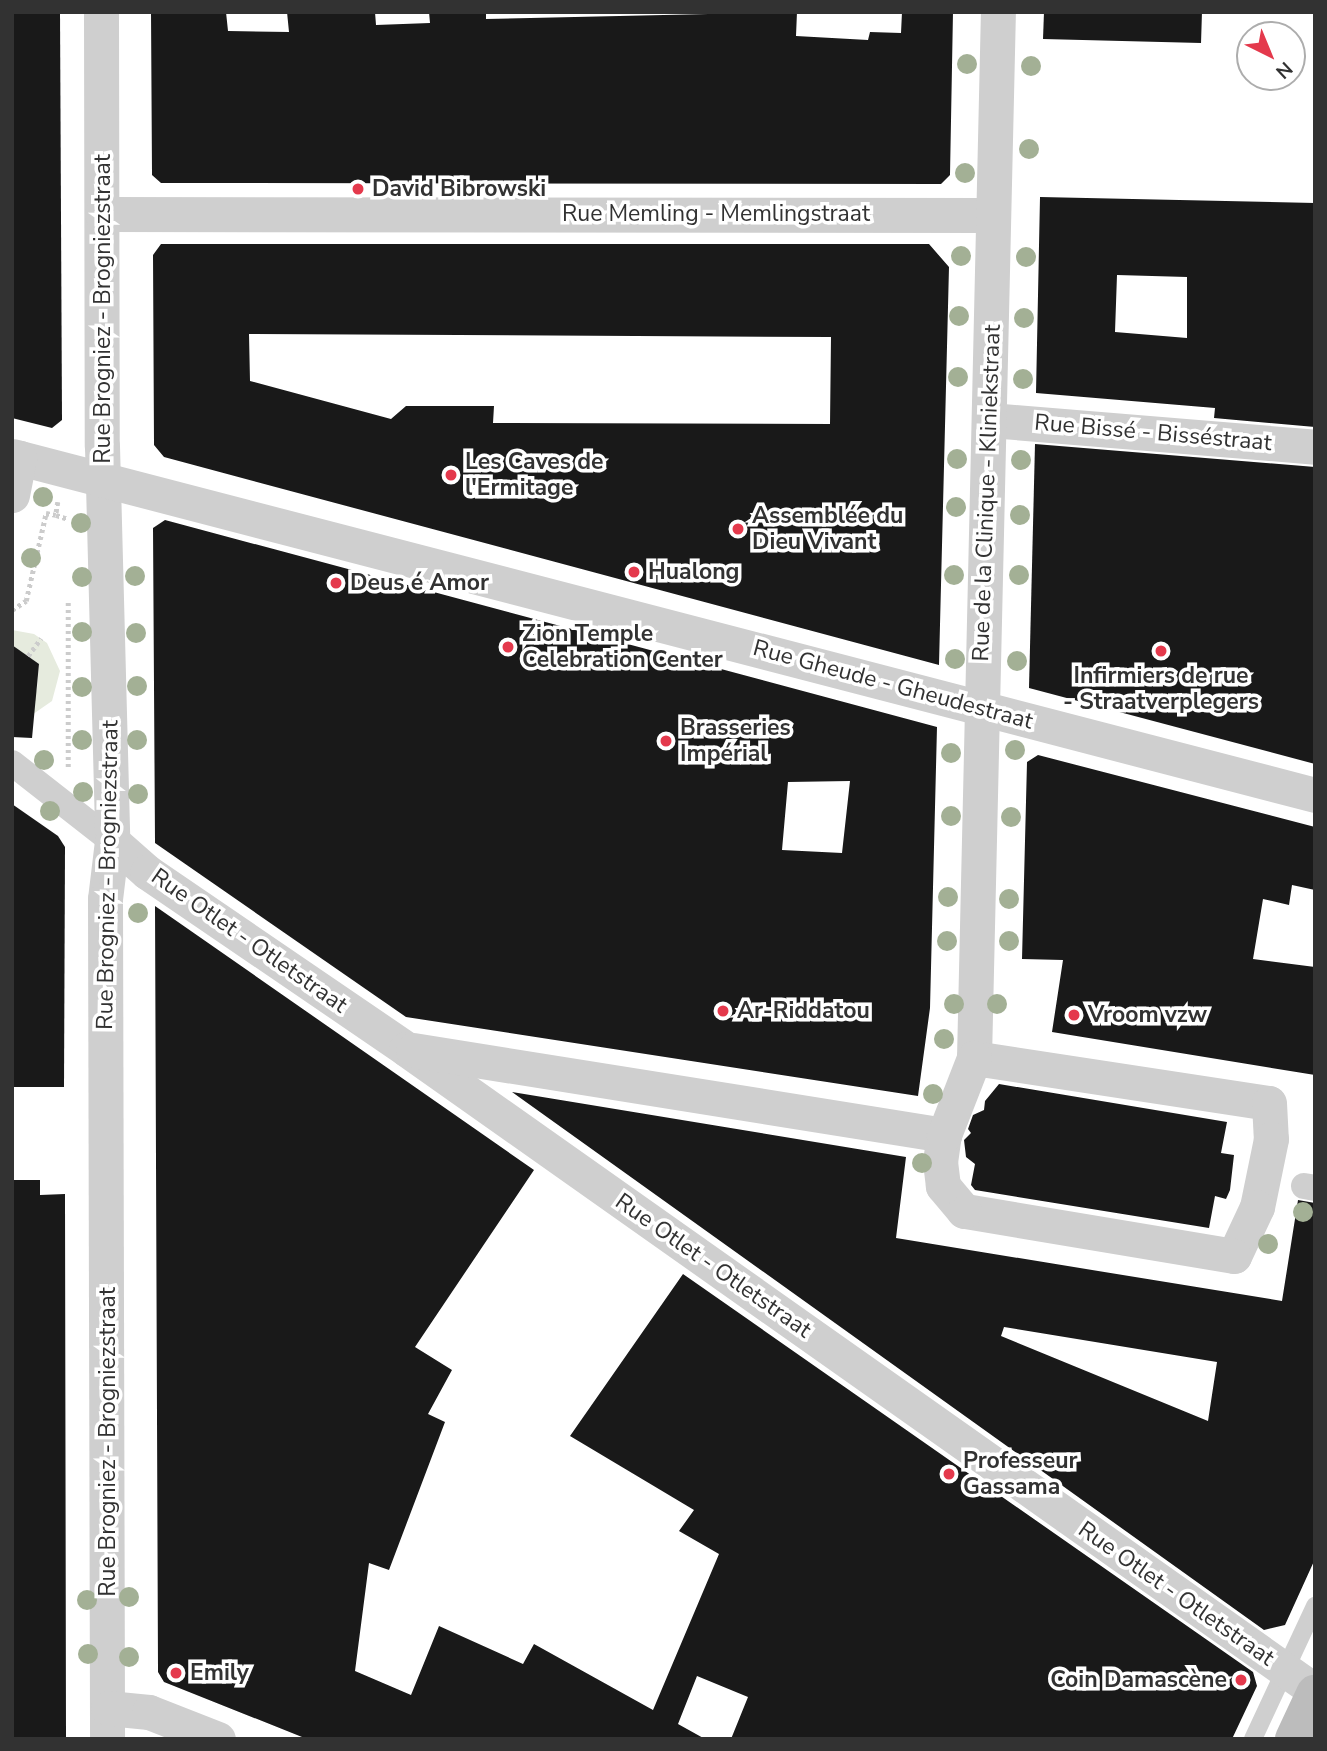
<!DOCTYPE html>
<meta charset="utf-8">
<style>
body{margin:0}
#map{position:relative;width:1327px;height:1751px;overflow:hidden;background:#fff;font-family:"Nunito Sans",sans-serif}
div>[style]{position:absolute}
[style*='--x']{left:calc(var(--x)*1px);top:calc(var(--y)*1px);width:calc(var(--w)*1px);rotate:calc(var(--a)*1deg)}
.green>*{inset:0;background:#e6ebde}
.building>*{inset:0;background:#191919}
.path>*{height:4.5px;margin-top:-2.25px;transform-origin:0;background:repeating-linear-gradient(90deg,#ccc 0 3.5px,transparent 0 7px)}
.service>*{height:18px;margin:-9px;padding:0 9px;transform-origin:9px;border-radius:9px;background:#cfcfcf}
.pedestrian>*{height:26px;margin:-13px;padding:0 13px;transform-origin:13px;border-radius:13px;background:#cfcfcf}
.minor>*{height:35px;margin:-17.5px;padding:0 17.5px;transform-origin:17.5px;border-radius:17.5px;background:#cfcfcf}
.secondary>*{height:38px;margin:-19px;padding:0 19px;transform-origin:19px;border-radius:19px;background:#bcbcbc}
.trees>*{width:20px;height:20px;margin:-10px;border-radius:50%;background:#a3b095}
.dots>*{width:19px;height:19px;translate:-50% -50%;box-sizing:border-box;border:4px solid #fff;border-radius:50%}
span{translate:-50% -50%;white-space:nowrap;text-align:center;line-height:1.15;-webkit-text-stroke:7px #fff;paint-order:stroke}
.poi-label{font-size:23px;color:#323232;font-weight:700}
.left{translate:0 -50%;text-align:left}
.right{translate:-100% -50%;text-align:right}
.street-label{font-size:23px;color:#323232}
.frame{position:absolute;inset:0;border:14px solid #323232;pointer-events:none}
.north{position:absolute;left:1236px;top:21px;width:70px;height:70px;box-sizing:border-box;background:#fff;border:2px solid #adadad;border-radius:50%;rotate:137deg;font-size:19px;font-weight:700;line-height:28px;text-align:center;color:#323232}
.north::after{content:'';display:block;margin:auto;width:24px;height:32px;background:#e4394c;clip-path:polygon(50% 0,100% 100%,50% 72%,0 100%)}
</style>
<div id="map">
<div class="green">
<div style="clip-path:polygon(12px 630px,34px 634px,47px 643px,60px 671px,52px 701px,26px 719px,37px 689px,39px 664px,17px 649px,12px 651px)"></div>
</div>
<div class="building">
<div style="clip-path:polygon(12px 12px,60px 12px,62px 420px,52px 428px,12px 418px)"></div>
<div style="clip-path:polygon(151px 12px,226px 12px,228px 31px,289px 32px,287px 12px,375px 12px,376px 25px,430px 23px,429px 12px,486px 12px,486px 19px,797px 12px,796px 36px,868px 40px,870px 32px,901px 33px,902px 12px,953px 12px,950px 175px,941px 184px,161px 183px,152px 175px)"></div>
<div style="clip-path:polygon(1044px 12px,1202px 12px,1201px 43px,1043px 39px)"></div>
<div style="clip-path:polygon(evenodd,1040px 197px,1315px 203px,1315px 427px,1214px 418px,1215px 408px,1036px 393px,1040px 197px,1117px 275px,1187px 277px,1187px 338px,1115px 332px,1117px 275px)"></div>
<div style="clip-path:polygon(evenodd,161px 244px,929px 244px,949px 267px,939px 665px,164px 457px,154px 445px,153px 255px,161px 244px,249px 334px,831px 337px,830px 424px,493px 423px,494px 406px,406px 406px,391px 419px,250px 381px,249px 334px)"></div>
<div style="clip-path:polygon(1035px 444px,1315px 467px,1315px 764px,1029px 688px)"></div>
<div style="clip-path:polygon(evenodd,165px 520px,937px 727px,930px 1008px,918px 1096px,406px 1017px,155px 843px,153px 528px,165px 520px,850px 781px,842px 853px,782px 850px,788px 782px,850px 781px)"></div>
<div style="clip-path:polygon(12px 645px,39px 664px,32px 738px,12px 737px)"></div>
<div style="clip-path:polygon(1038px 755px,1315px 827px,1315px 890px,1292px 885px,1289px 905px,1263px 899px,1253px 959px,1315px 967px,1315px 1075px,1052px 1032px,1063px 960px,1022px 959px,1027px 762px)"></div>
<div style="clip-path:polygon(12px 804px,58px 836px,65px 847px,64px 1087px,12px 1087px)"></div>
<div style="clip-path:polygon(155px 906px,534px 1170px,415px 1347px,452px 1370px,428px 1414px,445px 1422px,389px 1570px,369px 1563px,355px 1671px,411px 1695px,439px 1626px,523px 1664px,534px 1644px,653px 1710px,719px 1554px,679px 1531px,694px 1510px,570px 1436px,683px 1274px,1253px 1672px,1257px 1686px,1232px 1739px,731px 1739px,748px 1697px,697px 1676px,678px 1724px,705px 1739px,307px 1739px,164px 1682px,158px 1672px)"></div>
<div style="clip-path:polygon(999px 1084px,1227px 1122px,1221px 1153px,1234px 1155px,1230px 1190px,1226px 1199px,1215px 1196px,1209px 1228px,975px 1190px,971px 1185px,975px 1164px,966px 1157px,964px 1140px,971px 1133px,968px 1129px,973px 1115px,984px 1110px,985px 1101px)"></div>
<div style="clip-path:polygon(evenodd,512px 1092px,906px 1157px,896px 1238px,1282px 1301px,1298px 1200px,1315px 1203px,1315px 1559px,1285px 1625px,1264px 1630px,512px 1092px,1004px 1327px,1217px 1362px,1208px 1421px,1001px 1336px,1004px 1327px)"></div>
<div style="clip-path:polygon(12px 1180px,40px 1180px,40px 1195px,65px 1194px,66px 1739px,12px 1739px)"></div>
</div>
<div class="path">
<div style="--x:58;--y:502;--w:13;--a:99"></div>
<div style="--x:56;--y:515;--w:13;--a:18"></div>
<div style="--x:12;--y:610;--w:17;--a:-33"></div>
<div style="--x:26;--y:601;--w:90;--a:-77.2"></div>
<div style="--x:46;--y:513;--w:10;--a:11"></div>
<div style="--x:28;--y:656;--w:22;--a:-54"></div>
<div style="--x:68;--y:767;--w:166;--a:-90"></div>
</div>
<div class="service">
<div style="--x:1253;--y:1739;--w:147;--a:-65"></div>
</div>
<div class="pedestrian">
<div style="--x:12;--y:763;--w:127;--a:38"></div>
<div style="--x:1304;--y:1186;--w:11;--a:10"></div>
</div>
<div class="minor">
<div style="--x:101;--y:12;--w:434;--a:89.9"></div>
<div style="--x:102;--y:446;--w:395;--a:88.5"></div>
<div style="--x:112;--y:841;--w:58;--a:96.9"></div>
<div style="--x:105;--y:899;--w:840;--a:89.86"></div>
<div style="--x:102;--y:214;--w:891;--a:0.06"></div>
<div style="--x:990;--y:420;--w:326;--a:4.7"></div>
<div style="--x:12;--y:456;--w:1346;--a:14.58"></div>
<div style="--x:12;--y:495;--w:38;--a:-79"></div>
<div style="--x:112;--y:841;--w:47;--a:41.5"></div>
<div style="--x:147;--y:872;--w:314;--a:34.3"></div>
<div style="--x:406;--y:1049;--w:1113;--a:35.23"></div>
<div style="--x:413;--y:1050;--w:538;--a:9.09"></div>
<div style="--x:974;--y:1058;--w:1046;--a:-88.69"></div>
<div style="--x:974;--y:1058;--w:298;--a:8.7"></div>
<div style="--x:1269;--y:1103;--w:36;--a:87"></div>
<div style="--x:1271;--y:1139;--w:69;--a:101.6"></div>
<div style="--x:1257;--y:1207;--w:54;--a:115.1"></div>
<div style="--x:1234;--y:1256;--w:274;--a:-170.5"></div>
<div style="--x:964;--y:1211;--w:33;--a:-130"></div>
<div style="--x:943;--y:1186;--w:24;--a:-97"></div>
<div style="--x:940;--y:1162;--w:27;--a:-82"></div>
<div style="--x:944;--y:1135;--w:83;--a:-68.7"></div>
<div style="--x:108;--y:1708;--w:41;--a:5.6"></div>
<div style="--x:149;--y:1712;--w:74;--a:21.4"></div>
</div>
<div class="secondary">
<div style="--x:1294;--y:1739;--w:50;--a:-65"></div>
</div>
<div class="trees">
<div style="left:967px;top:64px"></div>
<div style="left:1031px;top:66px"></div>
<div style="left:1029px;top:149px"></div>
<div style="left:965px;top:173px"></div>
<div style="left:961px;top:256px"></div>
<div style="left:1026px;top:257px"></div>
<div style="left:959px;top:316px"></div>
<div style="left:1024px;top:318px"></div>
<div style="left:958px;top:377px"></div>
<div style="left:1023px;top:379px"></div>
<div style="left:957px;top:459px"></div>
<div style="left:1021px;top:460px"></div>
<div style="left:43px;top:497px"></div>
<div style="left:956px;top:507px"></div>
<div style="left:1020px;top:515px"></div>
<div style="left:81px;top:523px"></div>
<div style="left:31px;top:558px"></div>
<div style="left:954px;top:575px"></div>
<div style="left:1019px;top:575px"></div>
<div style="left:135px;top:576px"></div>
<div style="left:82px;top:577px"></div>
<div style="left:82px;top:632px"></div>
<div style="left:136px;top:633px"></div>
<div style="left:955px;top:659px"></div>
<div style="left:1017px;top:661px"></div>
<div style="left:137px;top:686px"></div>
<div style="left:82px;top:687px"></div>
<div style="left:82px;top:740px"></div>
<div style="left:137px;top:740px"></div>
<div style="left:1015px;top:750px"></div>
<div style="left:951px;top:753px"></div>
<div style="left:44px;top:760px"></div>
<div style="left:83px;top:792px"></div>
<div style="left:138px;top:794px"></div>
<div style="left:50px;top:811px"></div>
<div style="left:951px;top:816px"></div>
<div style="left:1011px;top:817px"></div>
<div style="left:948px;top:897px"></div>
<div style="left:1009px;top:899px"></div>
<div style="left:138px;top:913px"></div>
<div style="left:947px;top:941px"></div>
<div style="left:1009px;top:941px"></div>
<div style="left:954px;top:1004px"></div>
<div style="left:997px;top:1004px"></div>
<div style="left:944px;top:1039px"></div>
<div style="left:933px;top:1094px"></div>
<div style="left:922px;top:1163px"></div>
<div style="left:1303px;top:1212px"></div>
<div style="left:1268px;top:1244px"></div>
<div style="left:129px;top:1597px"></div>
<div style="left:87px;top:1600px"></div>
<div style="left:88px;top:1654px"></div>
<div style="left:129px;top:1657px"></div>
</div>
<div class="dots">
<div style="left:358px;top:189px;background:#e4394c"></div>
<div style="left:451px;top:475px;background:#e4394c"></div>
<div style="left:738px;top:529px;background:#e4394c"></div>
<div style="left:634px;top:572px;background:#e4394c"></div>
<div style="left:336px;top:583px;background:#e4394c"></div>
<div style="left:508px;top:647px;background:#e4394c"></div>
<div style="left:1161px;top:651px;background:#e4394c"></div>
<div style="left:666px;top:741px;background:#e4394c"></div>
<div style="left:723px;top:1011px;background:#e4394c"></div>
<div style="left:1074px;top:1015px;background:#e4394c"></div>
<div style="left:949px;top:1474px;background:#e4394c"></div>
<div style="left:176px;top:1673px;background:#e4394c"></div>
<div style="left:1241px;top:1680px;background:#e4394c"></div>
</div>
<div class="poi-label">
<span class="left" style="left:372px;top:189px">David Bibrowski</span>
<span class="left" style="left:465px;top:475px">Les Caves de<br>l'Ermitage</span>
<span class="left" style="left:752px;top:529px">Assemblée du<br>Dieu Vivant</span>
<span class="left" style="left:648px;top:572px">Hualong</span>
<span class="left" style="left:350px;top:583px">Deus é Amor</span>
<span class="left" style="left:522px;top:647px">Zion Temple<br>Celebration Center</span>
<span style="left:1161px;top:689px">Infirmiers de rue<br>- Straatverplegers</span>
<span class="left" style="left:680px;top:741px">Brasseries<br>Impérial</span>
<span class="left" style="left:737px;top:1011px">Ar-Riddatou</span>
<span class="left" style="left:1088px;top:1015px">Vroom vzw</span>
<span class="left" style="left:963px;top:1474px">Professeur<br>Gassama</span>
<span class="left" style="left:190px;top:1673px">Emily</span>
<span class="right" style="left:1227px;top:1680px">Coin Damascène</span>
</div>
<div class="street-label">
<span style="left:716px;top:214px">Rue Memling - Memlingstraat</span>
<span style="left:103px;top:309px;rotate:-90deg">Rue Brogniez - Brogniezstraat</span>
<span style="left:1153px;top:433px;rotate:5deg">Rue Bissé - Bisséstraat</span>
<span style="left:987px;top:493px;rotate:-88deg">Rue de la Clinique - Kliniekstraat</span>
<span style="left:893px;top:685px;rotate:15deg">Rue Gheude - Gheudestraat</span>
<span style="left:108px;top:875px;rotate:-89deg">Rue Brogniez - Brogniezstraat</span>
<span style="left:249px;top:941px;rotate:35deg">Rue Otlet - Otletstraat</span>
<span style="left:713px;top:1266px;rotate:35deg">Rue Otlet - Otletstraat</span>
<span style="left:108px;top:1442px;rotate:-90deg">Rue Brogniez - Brogniezstraat</span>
<span style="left:1176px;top:1594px;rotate:35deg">Rue Otlet - Otletstraat</span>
</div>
<div class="frame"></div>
<div class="north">N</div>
</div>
